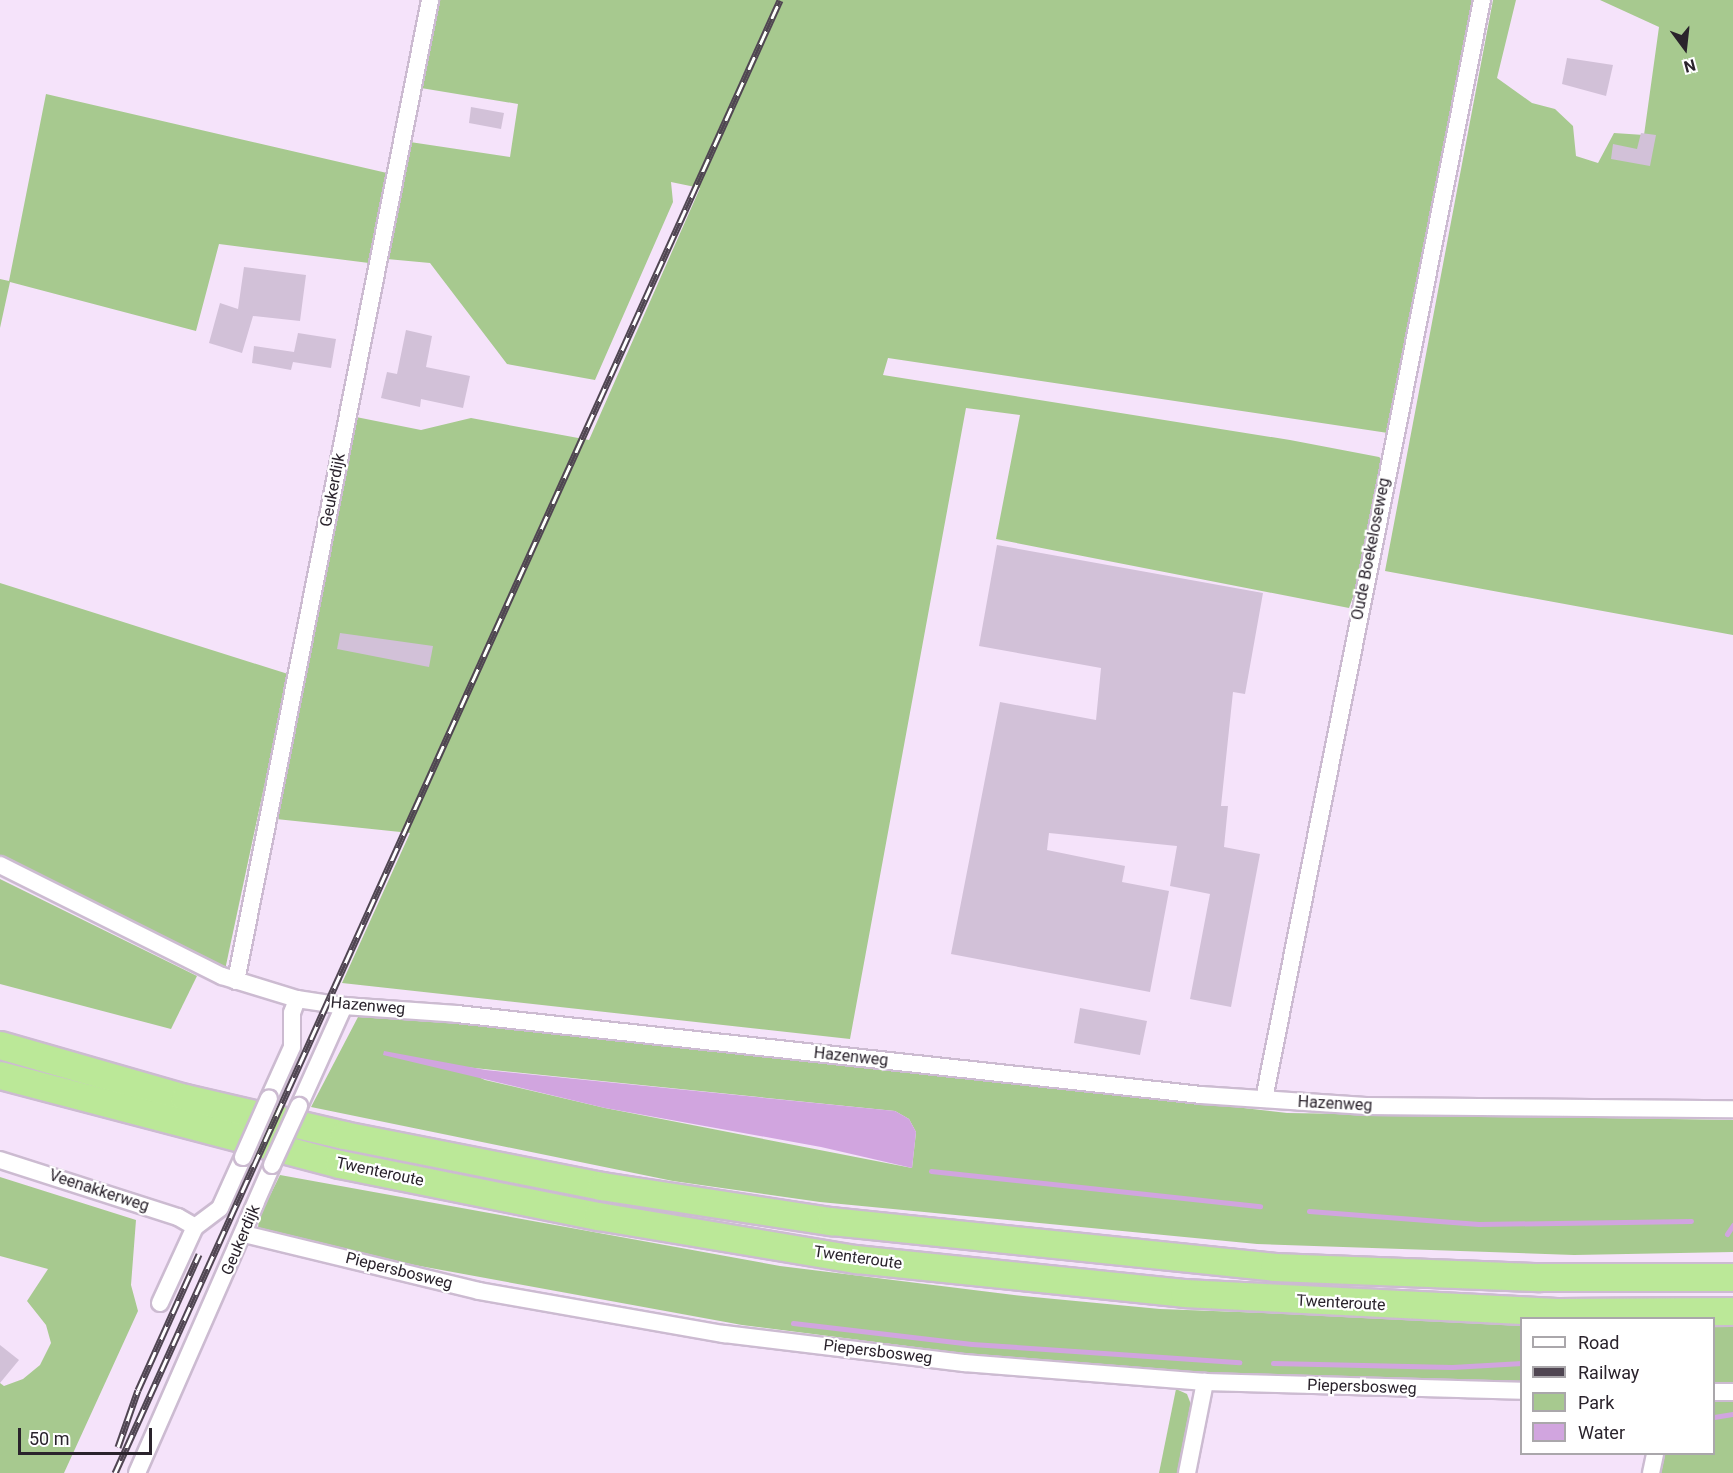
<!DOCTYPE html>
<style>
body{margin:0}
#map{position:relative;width:1733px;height:1473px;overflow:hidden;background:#f5e3fa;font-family:Roboto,sans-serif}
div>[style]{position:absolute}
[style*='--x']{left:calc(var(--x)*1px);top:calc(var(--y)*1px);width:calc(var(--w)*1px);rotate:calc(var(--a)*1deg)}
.green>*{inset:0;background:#a7c98f}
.water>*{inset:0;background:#d1a5df}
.stream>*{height:5px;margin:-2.5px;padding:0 2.5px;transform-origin:2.5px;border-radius:2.5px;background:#d1a5df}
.building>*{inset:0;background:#d2c1d8}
.roads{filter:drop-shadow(2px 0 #ccbbd1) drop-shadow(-2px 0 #ccbbd1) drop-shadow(0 2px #ccbbd1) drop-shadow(0 -2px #ccbbd1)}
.minor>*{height:16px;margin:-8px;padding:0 8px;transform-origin:8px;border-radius:8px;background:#fff}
.trunk>*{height:27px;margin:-13.5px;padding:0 13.5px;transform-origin:13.5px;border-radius:13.5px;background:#bbe898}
.rail>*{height:7px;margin-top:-3.5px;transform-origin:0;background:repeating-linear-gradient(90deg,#fff 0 14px,#504652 0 28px);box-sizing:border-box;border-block:2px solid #504652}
.bridges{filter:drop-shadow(2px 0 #ccbbd1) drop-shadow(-2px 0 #ccbbd1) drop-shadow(0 2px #ccbbd1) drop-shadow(0 -2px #ccbbd1)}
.minor-bridge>*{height:16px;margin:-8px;padding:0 8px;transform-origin:8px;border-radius:8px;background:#fff}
span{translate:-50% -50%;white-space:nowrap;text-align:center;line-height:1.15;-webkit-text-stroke:4.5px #fff;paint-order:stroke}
.street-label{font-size:16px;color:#2a232c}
.legend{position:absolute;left:1520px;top:1317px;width:195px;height:138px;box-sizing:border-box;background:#fff;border:2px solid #aaa7ab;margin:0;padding:8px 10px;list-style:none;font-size:18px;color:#2a232c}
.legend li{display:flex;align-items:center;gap:12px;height:30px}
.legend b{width:30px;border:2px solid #aaa7ab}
.north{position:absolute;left:1655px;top:18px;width:60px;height:60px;-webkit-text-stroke:4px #fff;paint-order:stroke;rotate:165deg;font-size:16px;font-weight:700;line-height:24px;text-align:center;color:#2a232c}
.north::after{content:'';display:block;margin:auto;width:21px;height:27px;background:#2a232c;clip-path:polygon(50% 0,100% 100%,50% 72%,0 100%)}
.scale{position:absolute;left:18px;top:1428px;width:134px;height:27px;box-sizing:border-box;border:3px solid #2a232c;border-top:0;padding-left:8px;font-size:18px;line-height:21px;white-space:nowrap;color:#2a232c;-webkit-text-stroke:4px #fff;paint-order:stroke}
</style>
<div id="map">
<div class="green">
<div style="clip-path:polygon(438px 0,1473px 0,1388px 433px,888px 358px,883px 375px,1290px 440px,1379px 457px,1384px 461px,1361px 575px,1349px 608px,996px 539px,1020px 415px,966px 408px,850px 1039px,342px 983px,410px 833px,276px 819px,356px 417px,421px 430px,471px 418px,589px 440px,700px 188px,671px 182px,673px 202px,595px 380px,507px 364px,430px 263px,387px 259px,410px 142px,510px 157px,518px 104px,421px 88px)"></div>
<div style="clip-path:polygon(1493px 0,1516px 0,1497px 78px,1532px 103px,1555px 109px,1573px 126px,1576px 156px,1598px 163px,1614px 133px,1644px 135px,1659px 27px,1600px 0,1733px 0,1733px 635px,1385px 571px)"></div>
<div style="clip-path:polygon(46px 94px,387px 173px,369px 263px,219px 244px,196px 331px,10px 282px,0 328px,0 279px,9px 281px)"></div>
<div style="clip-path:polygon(0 583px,288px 674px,225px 970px,0 859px)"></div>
<div style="clip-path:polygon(0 879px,197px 976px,171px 1029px,0 984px)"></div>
<div style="clip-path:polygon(evenodd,358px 1017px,579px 1032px,1287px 1113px,1733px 1120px,1733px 1252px,1574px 1255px,1257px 1244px,820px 1202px,673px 1181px,311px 1107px,358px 1017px,455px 1066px,895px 1111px,909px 1119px,916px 1132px,912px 1168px,605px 1108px,485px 1080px,455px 1066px)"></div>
<div style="clip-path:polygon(280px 1175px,780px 1266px,1023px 1296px,1160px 1309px,1521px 1323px,1521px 1383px,1245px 1376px,962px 1353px,742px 1325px,327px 1249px,265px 1234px,258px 1228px,259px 1218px)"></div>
<div style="clip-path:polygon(0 1177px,136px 1220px,131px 1285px,138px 1311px,64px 1473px,0 1473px,0 1383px,4px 1386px,23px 1379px,40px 1365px,51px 1343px,46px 1325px,27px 1301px,48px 1269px,0 1256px)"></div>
<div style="clip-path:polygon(1714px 1324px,1733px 1324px,1733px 1385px,1714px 1385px)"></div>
<div style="clip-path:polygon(1176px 1389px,1187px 1394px,1192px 1407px,1179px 1473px,1159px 1473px)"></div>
<div style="clip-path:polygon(1733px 1395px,1733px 1473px,1661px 1473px,1665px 1454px,1714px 1454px,1714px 1396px)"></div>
</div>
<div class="water">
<div style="clip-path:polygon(384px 1051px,486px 1070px,895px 1111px,909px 1119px,916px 1132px,912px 1168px,821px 1147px,605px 1108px,383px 1055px)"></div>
</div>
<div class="stream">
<div style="--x:931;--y:1171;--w:331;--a:6.1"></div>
<div style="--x:1309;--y:1211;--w:170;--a:4.4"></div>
<div style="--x:1479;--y:1224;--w:212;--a:-0.8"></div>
<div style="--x:1727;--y:1234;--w:11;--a:-56"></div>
<div style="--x:793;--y:1323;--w:180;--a:6.7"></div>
<div style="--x:972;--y:1344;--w:268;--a:3.9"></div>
<div style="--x:1273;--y:1363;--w:179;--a:1.3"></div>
<div style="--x:1452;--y:1367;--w:70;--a:-3.3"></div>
<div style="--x:1714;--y:1417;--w:19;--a:-9"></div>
</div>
<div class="building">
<div style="clip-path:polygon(1567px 58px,1613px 65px,1606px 96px,1562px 84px)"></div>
<div style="clip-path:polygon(471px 107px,504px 113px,501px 129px,469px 123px)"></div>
<div style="clip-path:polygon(1641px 133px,1656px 135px,1650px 166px,1611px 159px,1613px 144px,1637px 149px)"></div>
<div style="clip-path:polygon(244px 267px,306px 275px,300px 321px,253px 316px,242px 353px,209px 343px,220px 303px,238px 309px)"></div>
<div style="clip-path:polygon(406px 330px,432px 336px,426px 367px,470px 376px,463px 408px,421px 399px,420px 407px,381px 398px,387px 372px,397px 374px)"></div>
<div style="clip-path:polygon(298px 333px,336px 339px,331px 368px,293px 362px,291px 370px,252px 363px,254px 346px,294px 352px)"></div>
<div style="clip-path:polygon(997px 545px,1263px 593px,1245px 694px,1233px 692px,1221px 806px,1228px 806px,1224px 847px,1260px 854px,1231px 1007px,1190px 999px,1210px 894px,1170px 886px,1177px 846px,1049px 833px,1047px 850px,1125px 866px,1122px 882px,1169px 891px,1150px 992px,951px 954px,1000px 702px,1096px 720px,1101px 668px,979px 646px)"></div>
<div style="clip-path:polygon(340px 633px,433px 646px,429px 667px,337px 649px)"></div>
<div style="clip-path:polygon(1080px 1008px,1147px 1021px,1140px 1055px,1074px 1043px)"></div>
<div style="clip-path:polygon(0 1345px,19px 1360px,0 1383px)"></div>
</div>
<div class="roads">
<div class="minor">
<div style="--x:0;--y:865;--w:248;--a:26.6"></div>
<div style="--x:222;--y:976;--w:78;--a:17"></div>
<div style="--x:297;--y:999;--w:48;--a:8.5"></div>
<div style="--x:344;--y:1006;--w:113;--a:4"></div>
<div style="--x:457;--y:1014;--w:748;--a:6.21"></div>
<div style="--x:1201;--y:1095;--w:165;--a:3.8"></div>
<div style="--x:1366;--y:1106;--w:367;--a:0.5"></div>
<div style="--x:236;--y:981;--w:1000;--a:-78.81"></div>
<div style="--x:269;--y:1098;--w:56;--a:-65.7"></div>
<div style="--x:292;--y:1047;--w:34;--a:-90"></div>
<div style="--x:292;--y:1013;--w:15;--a:-70"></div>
<div style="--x:1264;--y:1099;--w:1120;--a:-78.78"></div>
<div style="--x:299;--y:1106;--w:110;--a:-65.8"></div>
<div style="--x:0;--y:1160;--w:187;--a:17.8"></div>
<div style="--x:178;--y:1217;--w:20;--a:30"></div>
<div style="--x:244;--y:1234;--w:242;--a:13.6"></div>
<div style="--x:479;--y:1291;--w:249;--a:10"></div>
<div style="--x:724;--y:1334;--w:242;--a:6.9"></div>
<div style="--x:964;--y:1363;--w:242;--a:4.5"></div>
<div style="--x:1205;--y:1382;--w:317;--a:1.6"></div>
<div style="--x:160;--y:1303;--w:84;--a:-65.3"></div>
<div style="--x:195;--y:1227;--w:31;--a:-37"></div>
<div style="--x:220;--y:1208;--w:56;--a:-65.7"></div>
<div style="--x:1714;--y:1392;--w:19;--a:0"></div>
<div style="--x:137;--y:1473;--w:336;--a:-66.3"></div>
<div style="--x:1187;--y:1473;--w:93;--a:-78.8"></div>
<div style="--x:1651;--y:1473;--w:19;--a:-78"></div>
</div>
<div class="trunk">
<div style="--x:0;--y:1045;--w:192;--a:16"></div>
<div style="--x:185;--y:1098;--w:163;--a:13.1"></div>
<div style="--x:344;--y:1135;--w:262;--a:11.2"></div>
<div style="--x:601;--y:1186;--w:233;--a:8.7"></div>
<div style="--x:831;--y:1221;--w:445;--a:5.9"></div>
<div style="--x:1274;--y:1267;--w:266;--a:2.2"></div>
<div style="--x:1540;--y:1277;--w:193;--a:0"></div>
<div style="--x:0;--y:1075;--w:350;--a:14.7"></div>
<div style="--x:339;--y:1164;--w:264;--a:11.4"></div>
<div style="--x:598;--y:1216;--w:262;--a:9.5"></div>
<div style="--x:856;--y:1259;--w:330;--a:5.9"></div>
<div style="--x:1184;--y:1293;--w:373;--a:2.9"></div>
<div style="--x:1557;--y:1312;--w:176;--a:-0.3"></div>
</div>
</div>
<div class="rail">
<div style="--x:118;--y:1447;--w:60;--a:-70.7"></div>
<div style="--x:138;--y:1390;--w:149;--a:-65.8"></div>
<div style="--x:115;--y:1473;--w:1616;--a:-65.7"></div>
</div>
<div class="bridges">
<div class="minor-bridge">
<div style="--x:243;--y:1157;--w:64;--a:-66.2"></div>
<div style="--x:272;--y:1165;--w:65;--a:-65.4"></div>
</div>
</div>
<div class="street-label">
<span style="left:333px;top:490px;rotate:-79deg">Geukerdijk</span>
<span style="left:1371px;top:549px;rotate:-79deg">Oude Boekeloseweg</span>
<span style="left:368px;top:1006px;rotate:5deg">Hazenweg</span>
<span style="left:851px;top:1057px;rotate:6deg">Hazenweg</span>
<span style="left:1335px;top:1104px;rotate:3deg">Hazenweg</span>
<span style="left:380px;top:1172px;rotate:12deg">Twenteroute</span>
<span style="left:99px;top:1191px;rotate:18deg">Veenakkerweg</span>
<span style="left:241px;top:1240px;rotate:-67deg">Geukerdijk</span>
<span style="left:858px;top:1258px;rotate:8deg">Twenteroute</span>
<span style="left:399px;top:1271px;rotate:14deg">Piepersbosweg</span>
<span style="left:1341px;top:1303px;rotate:3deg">Twenteroute</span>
<span style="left:878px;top:1352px;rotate:7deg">Piepersbosweg</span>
<span style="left:1362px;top:1387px;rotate:2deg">Piepersbosweg</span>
</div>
<ul class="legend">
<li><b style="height:8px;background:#fff"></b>Road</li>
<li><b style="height:8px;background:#504652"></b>Railway</li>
<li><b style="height:16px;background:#a7c98f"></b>Park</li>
<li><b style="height:16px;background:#d1a5df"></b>Water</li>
</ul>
<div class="north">N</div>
<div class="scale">50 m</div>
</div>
